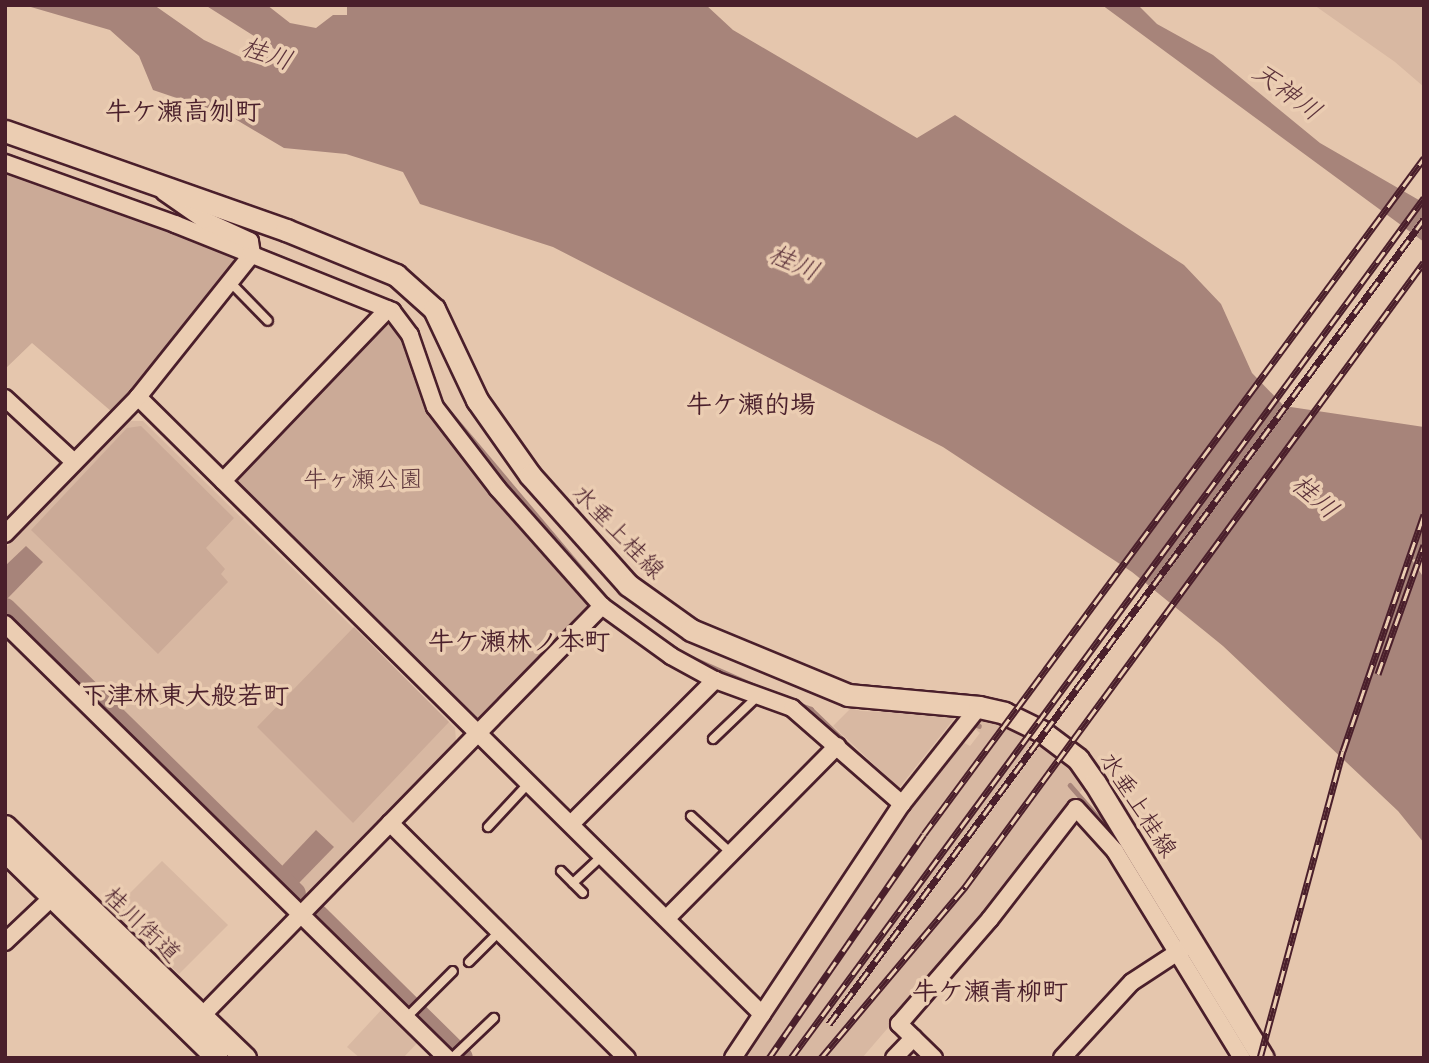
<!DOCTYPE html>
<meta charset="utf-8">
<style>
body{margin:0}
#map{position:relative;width:1429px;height:1063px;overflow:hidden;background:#e5c6ad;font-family:Sriracha,"Klee One",sans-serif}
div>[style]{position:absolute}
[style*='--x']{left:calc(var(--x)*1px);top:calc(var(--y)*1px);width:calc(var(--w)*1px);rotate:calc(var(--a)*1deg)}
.built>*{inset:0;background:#d8b8a2}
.green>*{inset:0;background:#cbaa97}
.water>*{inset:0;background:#a7847a}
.stream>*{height:4.5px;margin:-2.25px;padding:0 2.25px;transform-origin:2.25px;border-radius:2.25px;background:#a7847a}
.river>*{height:24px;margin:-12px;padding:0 12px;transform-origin:12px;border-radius:12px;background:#a7847a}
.roads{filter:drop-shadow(2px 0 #4a1f2b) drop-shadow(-2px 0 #4a1f2b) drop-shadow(0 2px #4a1f2b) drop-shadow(0 -2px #4a1f2b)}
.lane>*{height:8px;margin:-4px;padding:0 4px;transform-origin:4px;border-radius:4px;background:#ebcdb2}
.street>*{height:16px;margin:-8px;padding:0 8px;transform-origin:8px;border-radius:8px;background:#ebcdb2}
.secondary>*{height:21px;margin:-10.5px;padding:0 10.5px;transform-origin:10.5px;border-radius:10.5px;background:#ebcdb2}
.rail>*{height:7px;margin-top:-3.5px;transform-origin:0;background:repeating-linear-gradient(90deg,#ebcdb2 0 13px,#4a1f2b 0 26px);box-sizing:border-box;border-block:2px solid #4a1f2b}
span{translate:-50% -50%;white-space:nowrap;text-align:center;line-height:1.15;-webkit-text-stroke:7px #ebcdb2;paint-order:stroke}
.park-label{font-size:24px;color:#5d343b}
.street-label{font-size:24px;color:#4a1f2b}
.water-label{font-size:26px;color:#5d333b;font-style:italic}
.neighbourhood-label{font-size:26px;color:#4a1f2b;font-weight:700}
.frame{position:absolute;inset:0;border:7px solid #4a1f2b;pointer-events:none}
</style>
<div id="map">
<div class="built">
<div style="clip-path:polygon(1314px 5px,1424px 5px,1424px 87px,1395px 62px)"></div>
<div style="clip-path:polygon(130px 421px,143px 421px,455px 728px,456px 741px,303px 897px,5px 605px,5px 549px)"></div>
<div style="clip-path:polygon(851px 708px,861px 711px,957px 715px,899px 788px,833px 726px)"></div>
<div style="clip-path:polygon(982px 718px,1019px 727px,1073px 763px,1088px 782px,975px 927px,862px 1058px,745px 1058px,859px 882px,961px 741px,970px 746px,980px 733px,974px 728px)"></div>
<div style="clip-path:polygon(162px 861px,228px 925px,179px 974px,112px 911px)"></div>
<div style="clip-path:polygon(384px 1007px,419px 1041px,403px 1058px,360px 1058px,347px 1047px)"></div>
</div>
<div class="green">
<div style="clip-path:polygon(5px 169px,237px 255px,240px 261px,112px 412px,32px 343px,5px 369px)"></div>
<div style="clip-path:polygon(390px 321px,402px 336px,426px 406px,589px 600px,587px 609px,481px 721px,472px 722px,236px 486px,233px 477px,381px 324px)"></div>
<div style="clip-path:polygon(141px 426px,234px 518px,206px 548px,225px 569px,221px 574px,228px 582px,158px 654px,31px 530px,127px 428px)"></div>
<div style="clip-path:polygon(354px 627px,449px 722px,353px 823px,257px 727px)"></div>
</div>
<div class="water">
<div style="clip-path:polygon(24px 5px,154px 5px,204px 40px,247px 60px,275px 56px,276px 50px,205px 5px,267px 5px,290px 23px,316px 28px,333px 15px,347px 15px,347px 5px,706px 5px,733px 30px,917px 138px,955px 115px,1184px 265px,1221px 304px,1252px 373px,1284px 406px,1424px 427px,1424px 556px,1412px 560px,1424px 578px,1424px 843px,1398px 811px,1223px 646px,1132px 572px,943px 447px,553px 247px,420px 204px,403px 172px,346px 154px,284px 148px,230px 116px,153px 90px,139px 56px,110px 30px)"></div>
<div style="clip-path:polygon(1102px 5px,1138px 5px,1157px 24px,1213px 55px,1320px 143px,1424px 203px,1424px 242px)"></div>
<div style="clip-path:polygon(26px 546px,43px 562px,7px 599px,5px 566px)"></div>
<div style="clip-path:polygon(316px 830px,334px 847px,299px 883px,282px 866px)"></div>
</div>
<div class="stream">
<div style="--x:5;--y:154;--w:62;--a:20.8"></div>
<div style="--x:121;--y:196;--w:79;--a:20.7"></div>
<div style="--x:255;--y:247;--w:138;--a:22.1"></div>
<div style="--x:440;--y:401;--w:264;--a:49.9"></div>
<div style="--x:683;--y:654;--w:79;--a:24"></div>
<div style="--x:798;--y:704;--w:14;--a:21"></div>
<div style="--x:811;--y:709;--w:83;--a:44"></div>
<div style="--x:923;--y:765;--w:58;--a:-52"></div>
<div style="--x:959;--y:719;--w:21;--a:19"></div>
<div style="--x:1070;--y:785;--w:73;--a:48.9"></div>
</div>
<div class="river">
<div style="--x:5;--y:610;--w:405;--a:44.5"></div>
<div style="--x:317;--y:916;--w:202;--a:44.6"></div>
</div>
<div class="roads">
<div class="lane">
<div style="--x:230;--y:282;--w:54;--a:45.7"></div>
<div style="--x:713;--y:739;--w:61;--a:-43.7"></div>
<div style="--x:691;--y:816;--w:54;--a:42.8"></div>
<div style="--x:488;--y:827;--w:59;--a:-47.1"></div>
<div style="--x:561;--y:871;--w:31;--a:45"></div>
<div style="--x:573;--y:883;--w:41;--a:-43"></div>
<div style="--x:469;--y:962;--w:44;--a:-45"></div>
<div style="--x:406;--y:1018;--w:66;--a:-45"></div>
<div style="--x:452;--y:1058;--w:58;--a:-43.6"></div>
</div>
<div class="street">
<div style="--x:5;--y:163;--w:181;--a:19.7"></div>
<div style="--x:175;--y:224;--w:234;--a:21.8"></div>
<div style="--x:392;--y:311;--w:30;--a:53"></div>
<div style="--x:410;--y:335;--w:76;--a:70.9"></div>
<div style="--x:435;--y:407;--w:103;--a:52.5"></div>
<div style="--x:498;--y:489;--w:157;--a:48.4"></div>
<div style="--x:602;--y:606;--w:85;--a:35.9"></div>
<div style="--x:671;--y:656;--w:50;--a:28.6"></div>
<div style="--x:715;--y:680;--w:82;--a:20"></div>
<div style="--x:792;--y:708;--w:146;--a:41.1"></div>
<div style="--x:138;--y:397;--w:878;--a:44.68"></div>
<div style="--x:5;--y:398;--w:94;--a:42.8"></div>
<div style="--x:223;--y:481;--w:238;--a:-46.2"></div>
<div style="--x:5;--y:534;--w:191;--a:-45.8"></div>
<div style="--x:138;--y:397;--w:183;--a:-51.4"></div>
<div style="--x:252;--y:254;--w:13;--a:-99"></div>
<div style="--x:250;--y:241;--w:51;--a:-155.5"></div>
<div style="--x:204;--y:220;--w:49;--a:-145"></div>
<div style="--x:5;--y:624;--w:619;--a:44.48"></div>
<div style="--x:390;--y:823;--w:334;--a:44.8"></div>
<div style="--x:571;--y:824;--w:204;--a:-45"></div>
<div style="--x:667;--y:918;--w:242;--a:-45.3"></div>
<div style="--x:5;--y:942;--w:76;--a:-43.4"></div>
<div style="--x:195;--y:1023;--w:583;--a:-45.7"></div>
<div style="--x:733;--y:1058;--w:305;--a:-56.4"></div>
<div style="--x:902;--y:804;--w:124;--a:-51.6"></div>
<div style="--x:894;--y:1058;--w:28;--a:-46"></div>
<div style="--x:934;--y:1058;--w:49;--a:-135.8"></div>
<div style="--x:899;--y:1024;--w:139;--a:-49.1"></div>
<div style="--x:990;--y:919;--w:140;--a:-52.2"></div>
<div style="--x:1076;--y:808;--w:58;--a:47.8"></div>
<div style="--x:1115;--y:851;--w:243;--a:58.5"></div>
<div style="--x:1062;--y:1058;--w:103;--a:-47.4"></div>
<div style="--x:1132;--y:982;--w:66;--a:-33.2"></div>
</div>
<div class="secondary">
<div style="--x:5;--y:131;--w:298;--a:19.4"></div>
<div style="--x:286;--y:230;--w:119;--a:22.2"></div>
<div style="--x:396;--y:275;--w:51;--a:41.8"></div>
<div style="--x:434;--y:309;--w:101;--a:64.7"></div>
<div style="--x:477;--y:400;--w:92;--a:54.8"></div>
<div style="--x:530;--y:475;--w:147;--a:48.3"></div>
<div style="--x:628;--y:585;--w:77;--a:35.5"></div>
<div style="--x:691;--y:630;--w:170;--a:22.5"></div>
<div style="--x:848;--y:695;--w:132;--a:5.2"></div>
<div style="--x:979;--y:707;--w:26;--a:13"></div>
<div style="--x:1004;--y:713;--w:41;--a:25.9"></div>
<div style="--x:1041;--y:731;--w:46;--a:37.1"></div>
<div style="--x:1078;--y:759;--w:29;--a:55"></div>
<div style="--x:1095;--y:783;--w:322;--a:58.6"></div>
<div style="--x:5;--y:826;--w:334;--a:44"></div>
<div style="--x:5;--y:851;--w:296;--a:44.3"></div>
</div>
</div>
<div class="rail">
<div style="--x:1378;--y:674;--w:137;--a:-70.4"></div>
<div style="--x:829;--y:1024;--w:1001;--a:-53.53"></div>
<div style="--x:769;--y:1058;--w:272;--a:-55.3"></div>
<div style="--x:924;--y:834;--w:841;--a:-53.51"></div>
<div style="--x:791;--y:1058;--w:1068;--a:-53.65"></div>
<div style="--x:821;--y:1058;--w:224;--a:-49.9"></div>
<div style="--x:965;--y:887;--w:775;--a:-53.71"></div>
<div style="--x:1260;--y:1058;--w:318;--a:-74.9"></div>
<div style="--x:1343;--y:751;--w:250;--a:-71.1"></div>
</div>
<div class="park-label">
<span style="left:363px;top:480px">牛ヶ瀬公園</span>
</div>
<div class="street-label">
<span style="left:618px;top:532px;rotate:46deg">水垂上桂線</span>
<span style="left:1138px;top:805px;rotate:57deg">水垂上桂線</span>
<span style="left:142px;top:925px;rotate:44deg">桂川街道</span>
</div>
<div class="water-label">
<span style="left:267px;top:54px;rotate:19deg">桂川</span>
<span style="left:1287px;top:92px;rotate:36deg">天神川</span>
<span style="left:794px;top:263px;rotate:24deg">桂川</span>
<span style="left:1315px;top:497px;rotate:41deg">桂川</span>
</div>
<div class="neighbourhood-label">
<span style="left:183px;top:112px">牛ケ瀬高刎町</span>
<span style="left:751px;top:405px">牛ケ瀬的場</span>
<span style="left:519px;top:642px">牛ケ瀬林ノ本町</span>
<span style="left:185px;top:696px">下津林東大般若町</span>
<span style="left:990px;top:992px">牛ケ瀬青柳町</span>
</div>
<div class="frame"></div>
</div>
